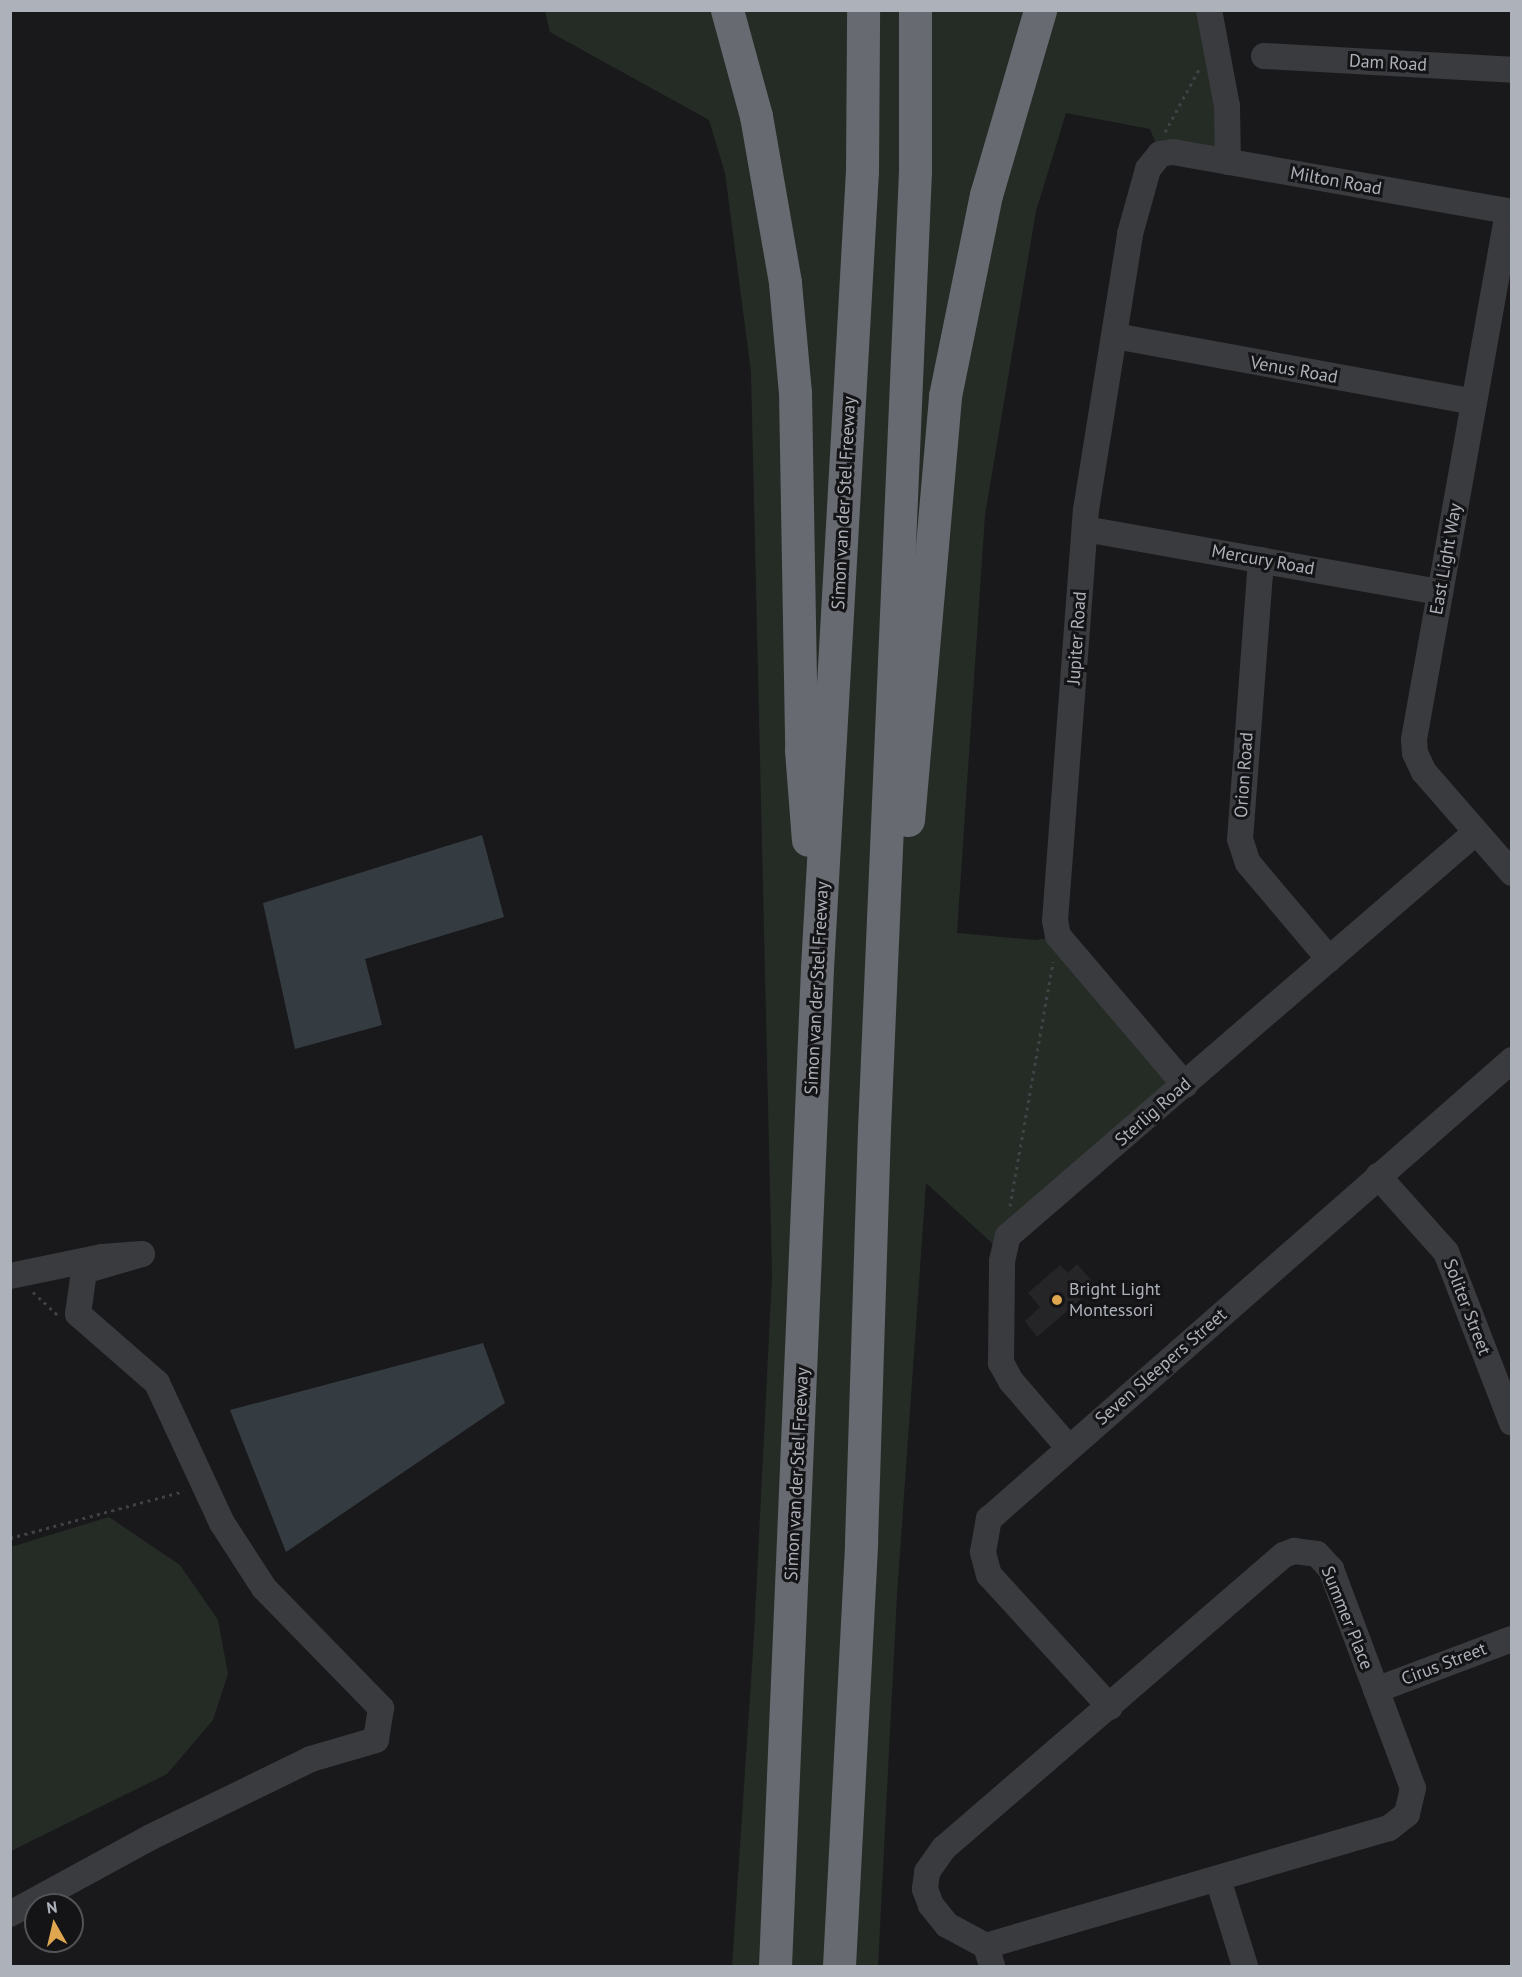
<!DOCTYPE html>
<style>
body{margin:0}
#map{position:relative;width:1522px;height:1977px;overflow:hidden;background:#19191b;font-family:"PT Sans",sans-serif}
div>[style]{position:absolute}
[style*='--x']{left:calc(var(--x)*1px);top:calc(var(--y)*1px);width:calc(var(--w)*1px);rotate:calc(var(--a)*1deg)}
.built>*{inset:0;background:#252528}
.green>*{inset:0;background:#252c26}
.water>*{inset:0;background:#343c42}
.path>*{height:3px;margin-top:-1.5px;transform-origin:0;background:repeating-linear-gradient(90deg,#414246 0 3px,transparent 0 7.5px)}
.minor>*{height:26px;margin:-13px;padding:0 13px;transform-origin:13px;border-radius:13px;background:#3a3b3f}
.highway>*{height:33px;margin:-16.5px;padding:0 16.5px;transform-origin:16.5px;border-radius:16.5px;background:#676a70}
.dots>*{width:16px;height:16px;translate:-50% -50%;box-sizing:border-box;border:3px solid #141416;border-radius:50%}
span{translate:-50% -50%;white-space:nowrap;text-align:center;line-height:1.15;-webkit-text-stroke:6px #141416;paint-order:stroke}
.street-label{font-size:18px;color:#adb1b9}
.poi-label{font-size:18px;color:#adb1b9}
.left{translate:0 -50%;text-align:left}
.frame{position:absolute;inset:0;border:12px solid #adb1b9;pointer-events:none}
.north{position:absolute;left:24px;top:1893px;width:60px;height:60px;box-sizing:border-box;background:#141416;border:2px solid #515357;border-radius:50%;rotate:352deg;font-size:16px;font-weight:700;line-height:24px;text-align:center;color:#adb1b9}
.north::after{content:'';display:block;margin:auto;width:21px;height:27px;background:#dda64f;clip-path:polygon(50% 0,100% 100%,50% 72%,0 100%)}
</style>
<div id="map">
<div class="built">
<div style="clip-path:polygon(1077px 1264px,1096px 1286px,1037px 1337px,1025px 1321px,1040px 1307px,1028px 1293px,1060px 1265px,1068px 1273px)"></div>
</div>
<div class="green">
<div style="clip-path:polygon(545px 11px,1209px 11px,1228px 162px,1160px 154px,1150px 129px,1066px 113px,1036px 211px,985px 515px,957px 933px,1036px 940px,1058px 936px,1185px 1085px,993px 1244px,926px 1183px,897px 1595px,878px 1966px,732px 1966px,754px 1636px,772px 1276px,751px 372px,725px 173px,709px 120px,550px 32px)"></div>
<div style="clip-path:polygon(109px 1517px,180px 1565px,218px 1620px,228px 1674px,213px 1720px,167px 1774px,11px 1851px,11px 1547px)"></div>
</div>
<div class="water">
<div style="clip-path:polygon(482px 835px,504px 917px,365px 959px,382px 1025px,295px 1049px,263px 903px)"></div>
<div style="clip-path:polygon(483px 1343px,505px 1403px,286px 1552px,230px 1410px)"></div>
</div>
<div class="path">
<div style="--x:1165;--y:132;--w:72;--a:-61.6"></div>
<div style="--x:1010;--y:1206;--w:248;--a:-80"></div>
<div style="--x:33;--y:1292;--w:33;--a:43"></div>
<div style="--x:10;--y:1538;--w:180;--a:-15.1"></div>
</div>
<div class="minor">
<div style="--x:1209;--y:10;--w:98;--a:79.4"></div>
<div style="--x:1227;--y:106;--w:56;--a:89"></div>
<div style="--x:1264;--y:56;--w:248;--a:3.2"></div>
<div style="--x:1508;--y:212;--w:535;--a:100.11"></div>
<div style="--x:1414;--y:739;--w:14;--a:86"></div>
<div style="--x:1415;--y:753;--w:21;--a:65"></div>
<div style="--x:1424;--y:772;--w:134;--a:48.9"></div>
<div style="--x:1115;--y:336;--w:365;--a:10.4"></div>
<div style="--x:1085;--y:529;--w:361;--a:10.1"></div>
<div style="--x:1261;--y:560;--w:280;--a:94.3"></div>
<div style="--x:1240;--y:839;--w:25;--a:72"></div>
<div style="--x:1248;--y:863;--w:126;--a:49.8"></div>
<div style="--x:1185;--y:1085;--w:196;--a:-130.4"></div>
<div style="--x:1058;--y:936;--w:15;--a:-101"></div>
<div style="--x:1055;--y:921;--w:412;--a:-85.7"></div>
<div style="--x:1086;--y:510;--w:279;--a:-80.9"></div>
<div style="--x:1130;--y:234;--w:67;--a:-74.5"></div>
<div style="--x:1148;--y:169;--w:19;--a:-51"></div>
<div style="--x:1160;--y:154;--w:13;--a:-9"></div>
<div style="--x:1173;--y:152;--w:344;--a:10"></div>
<div style="--x:1378;--y:1176;--w:102;--a:48.2"></div>
<div style="--x:1446;--y:1252;--w:183;--a:68.9"></div>
<div style="--x:10;--y:1276;--w:94;--a:-11.7"></div>
<div style="--x:102;--y:1257;--w:40;--a:-4.3"></div>
<div style="--x:142;--y:1254;--w:60;--a:163.7"></div>
<div style="--x:84;--y:1271;--w:43;--a:97.9"></div>
<div style="--x:78;--y:1314;--w:105;--a:41.1"></div>
<div style="--x:157;--y:1383;--w:154;--a:65.1"></div>
<div style="--x:222;--y:1523;--w:77;--a:57.1"></div>
<div style="--x:264;--y:1588;--w:168;--a:45.7"></div>
<div style="--x:381;--y:1708;--w:32;--a:99"></div>
<div style="--x:376;--y:1740;--w:68;--a:163.7"></div>
<div style="--x:311;--y:1759;--w:178;--a:154"></div>
<div style="--x:151;--y:1837;--w:161;--a:151.4"></div>
<div style="--x:1068;--y:1447;--w:87;--a:-130.8"></div>
<div style="--x:1011;--y:1381;--w:21;--a:-119"></div>
<div style="--x:1001;--y:1363;--w:102;--a:-89.4"></div>
<div style="--x:1002;--y:1261;--w:26;--a:-77"></div>
<div style="--x:1008;--y:1236;--w:617;--a:-40.79"></div>
<div style="--x:1294;--y:1551;--w:23;--a:7"></div>
<div style="--x:1317;--y:1554;--w:21;--a:47"></div>
<div style="--x:1331;--y:1569;--w:234;--a:69.5"></div>
<div style="--x:1413;--y:1788;--w:27;--a:103"></div>
<div style="--x:1407;--y:1814;--w:23;--a:142"></div>
<div style="--x:1389;--y:1828;--w:420;--a:163.7"></div>
<div style="--x:986;--y:1946;--w:44;--a:-151.7"></div>
<div style="--x:947;--y:1925;--w:26;--a:-129"></div>
<div style="--x:931;--y:1905;--w:17;--a:-111"></div>
<div style="--x:925;--y:1889;--w:17;--a:-83"></div>
<div style="--x:927;--y:1872;--w:29;--a:-55"></div>
<div style="--x:944;--y:1848;--w:449;--a:-40.8"></div>
<div style="--x:1284;--y:1555;--w:11;--a:-22"></div>
<div style="--x:1376;--y:1690;--w:145;--a:-20.6"></div>
<div style="--x:1110;--y:1707;--w:179;--a:-132.5"></div>
<div style="--x:989;--y:1575;--w:24;--a:-105"></div>
<div style="--x:983;--y:1552;--w:34;--a:-80"></div>
<div style="--x:989;--y:1519;--w:696;--a:-41.27"></div>
<div style="--x:1218;--y:1879;--w:91;--a:72.8"></div>
<div style="--x:986;--y:1946;--w:21;--a:73"></div>
</div>
<div class="highway">
<div style="--x:727;--y:10;--w:110;--a:74.7"></div>
<div style="--x:756;--y:116;--w:169;--a:80.1"></div>
<div style="--x:785;--y:283;--w:109;--a:84.8"></div>
<div style="--x:795;--y:392;--w:358;--a:89"></div>
<div style="--x:801;--y:750;--w:90;--a:85.6"></div>
<div style="--x:908;--y:820;--w:426;--a:-85"></div>
<div style="--x:945;--y:396;--w:205;--a:-78.5"></div>
<div style="--x:986;--y:195;--w:193;--a:-73.7"></div>
<div style="--x:775;--y:1966;--w:999;--a:-87.59"></div>
<div style="--x:817;--y:968;--w:798;--a:-86.77"></div>
<div style="--x:862;--y:171;--w:161;--a:-89.6"></div>
<div style="--x:839;--y:1966;--w:425;--a:-87"></div>
<div style="--x:861;--y:1542;--w:413;--a:-88.2"></div>
<div style="--x:874;--y:1129;--w:958;--a:-87.55"></div>
<div style="--x:915;--y:172;--w:162;--a:-90"></div>
</div>
<div class="dots">
<div style="left:1057px;top:1300px;background:#dda64f"></div>
</div>
<div class="street-label">
<span style="left:1388px;top:63px;rotate:3deg">Dam Road</span>
<span style="left:1336px;top:181px;rotate:10deg">Milton Road</span>
<span style="left:1294px;top:370px;rotate:10deg">Venus Road</span>
<span style="left:844px;top:503px;rotate:-87deg">Simon van der Stel Freeway</span>
<span style="left:1446px;top:559px;rotate:-80deg">East Light Way</span>
<span style="left:1263px;top:560px;rotate:10deg">Mercury Road</span>
<span style="left:1077px;top:638px;rotate:-86deg">Jupiter Road</span>
<span style="left:1244px;top:775px;rotate:-86deg">Orion Road</span>
<span style="left:817px;top:988px;rotate:-87deg">Simon van der Stel Freeway</span>
<span style="left:1153px;top:1112px;rotate:-41deg">Sterlig Road</span>
<span style="left:1467px;top:1307px;rotate:69deg">Soliter Street</span>
<span style="left:1161px;top:1367px;rotate:-41deg">Seven Sleepers Street</span>
<span style="left:797px;top:1474px;rotate:-87deg">Simon van der Stel Freeway</span>
<span style="left:1347px;top:1618px;rotate:68deg">Summer Place</span>
<span style="left:1444px;top:1664px;rotate:-21deg">Cirus Street</span>
</div>
<div class="poi-label">
<span class="left" style="left:1069px;top:1300px">Bright Light<br>Montessori</span>
</div>
<div class="frame"></div>
<div class="north">N</div>
</div>
